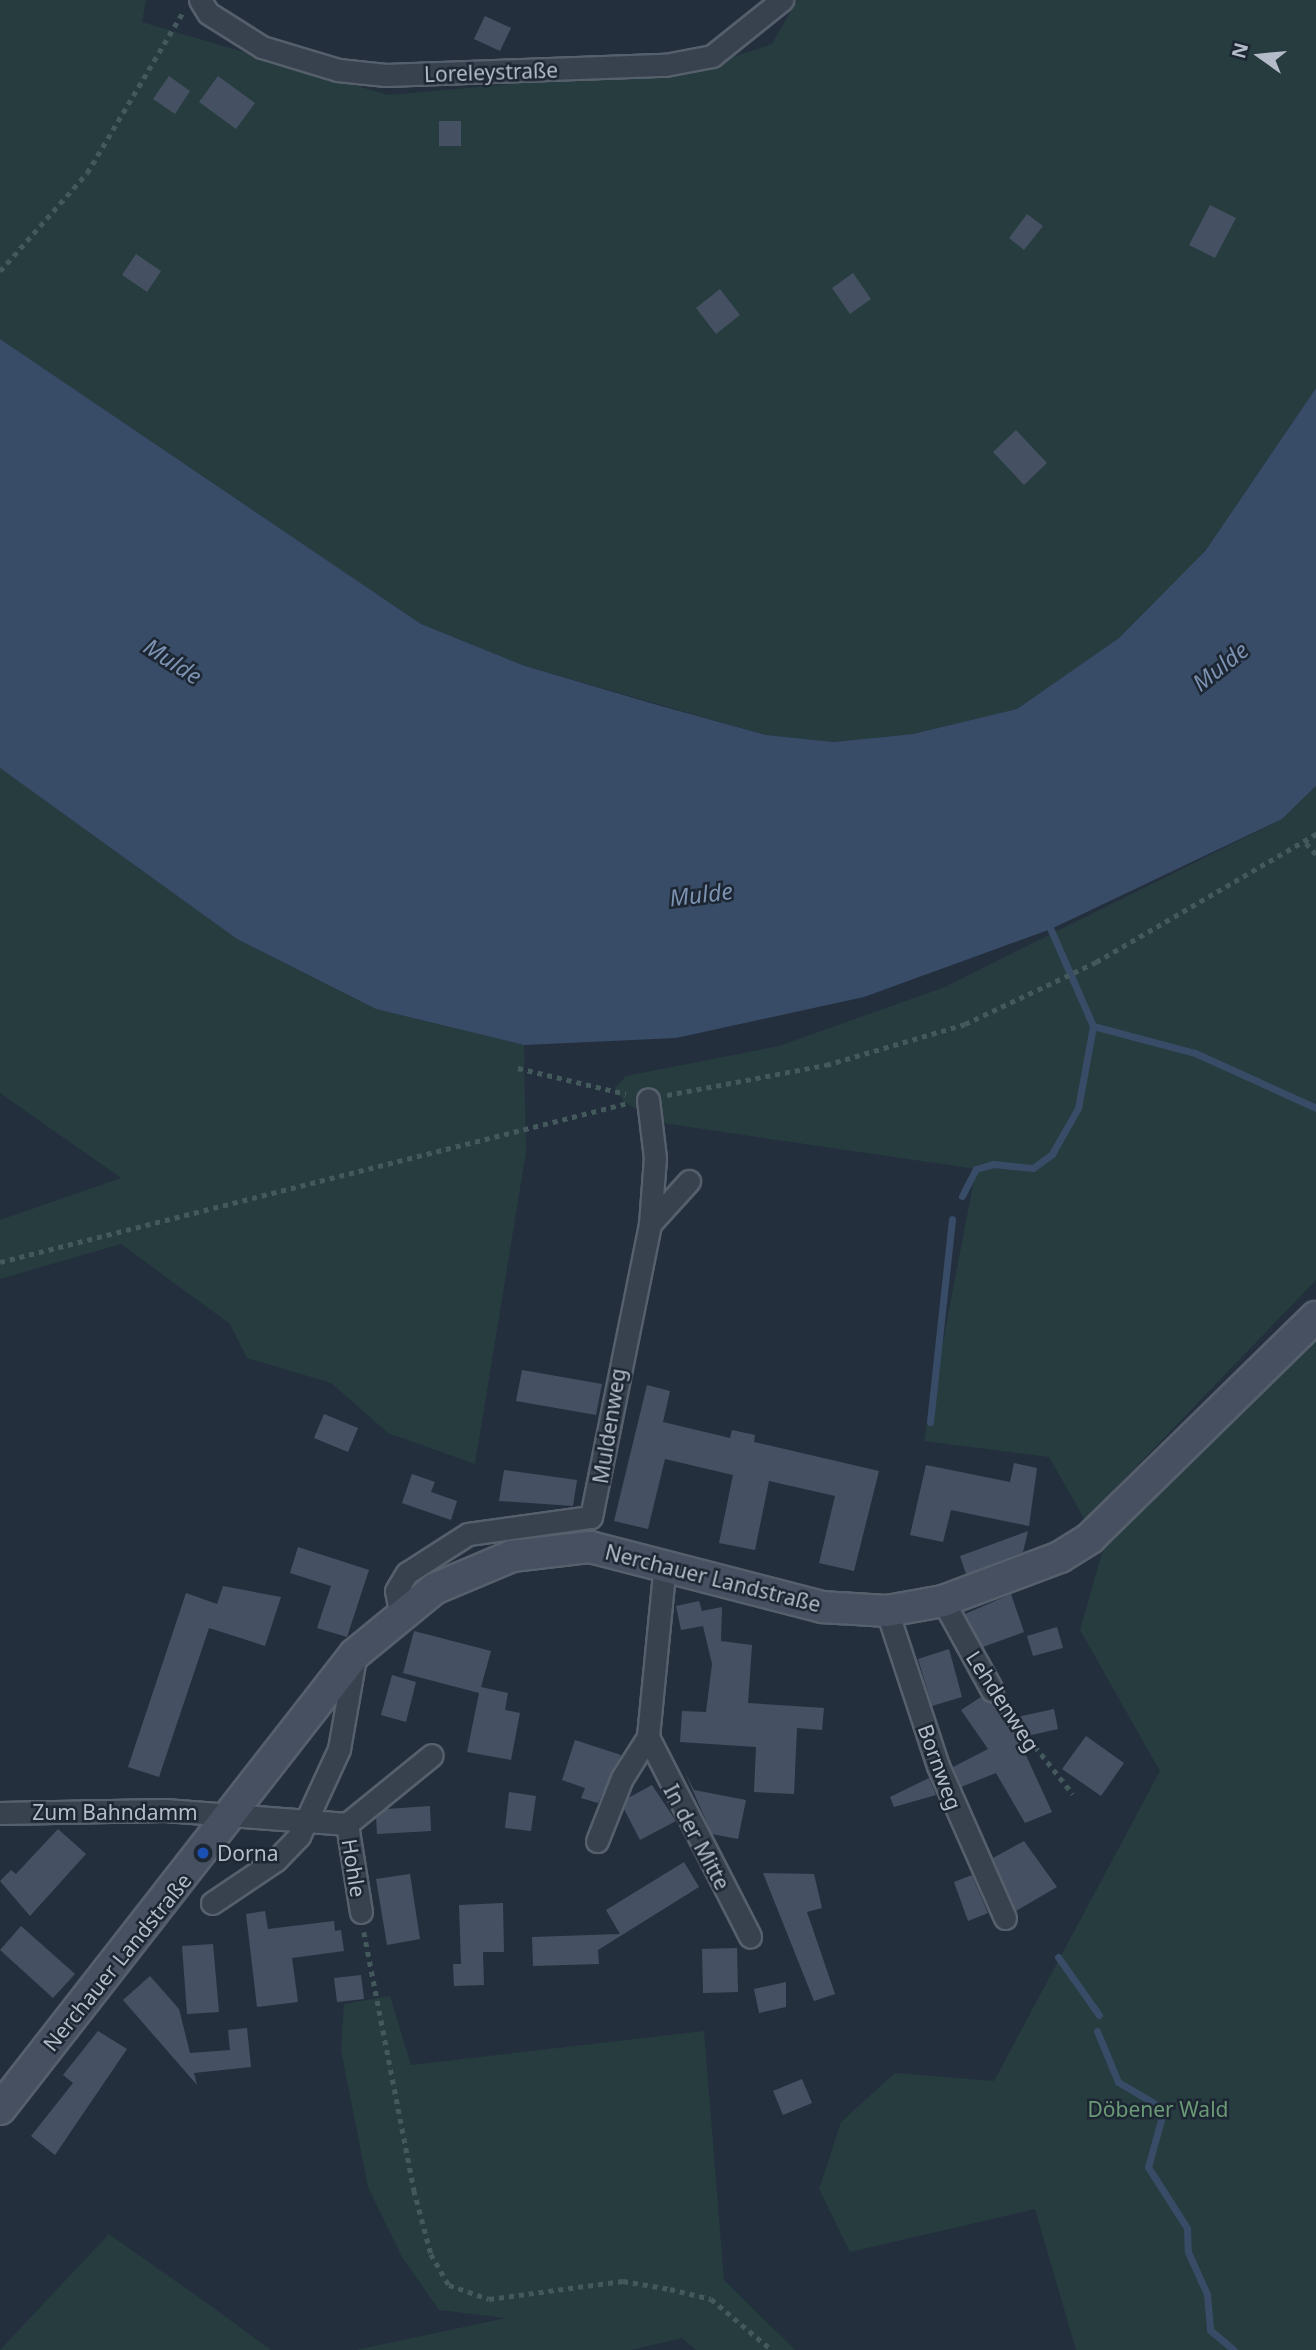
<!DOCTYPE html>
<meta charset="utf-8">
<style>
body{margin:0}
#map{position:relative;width:1316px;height:2350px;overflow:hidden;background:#242f3e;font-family:"Noto Sans",sans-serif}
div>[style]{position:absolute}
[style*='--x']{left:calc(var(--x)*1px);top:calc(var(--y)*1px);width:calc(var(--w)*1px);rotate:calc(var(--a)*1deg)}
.green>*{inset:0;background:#263c3f}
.water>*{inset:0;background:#394c67}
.stream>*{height:7px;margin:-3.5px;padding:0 3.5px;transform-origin:3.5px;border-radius:3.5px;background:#394c67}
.building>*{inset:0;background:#455162}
.path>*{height:4.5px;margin-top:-2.25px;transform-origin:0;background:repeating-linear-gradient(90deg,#44595c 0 5px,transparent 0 10px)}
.roads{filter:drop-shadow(2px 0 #565f6c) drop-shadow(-2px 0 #565f6c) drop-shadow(0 2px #565f6c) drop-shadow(0 -2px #565f6c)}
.minor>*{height:21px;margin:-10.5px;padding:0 10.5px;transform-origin:10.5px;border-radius:10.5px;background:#38414e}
.secondary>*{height:30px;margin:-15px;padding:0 15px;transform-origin:15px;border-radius:15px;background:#465061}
.dots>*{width:19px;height:19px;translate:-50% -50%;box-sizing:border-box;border:4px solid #1d2633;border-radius:50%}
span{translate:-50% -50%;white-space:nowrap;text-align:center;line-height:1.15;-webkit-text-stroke:5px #1d2633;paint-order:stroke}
.street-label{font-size:21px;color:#b4bcc9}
.poi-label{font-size:21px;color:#b4bcc9}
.left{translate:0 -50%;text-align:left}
.park-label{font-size:21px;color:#6b9a76}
.water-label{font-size:23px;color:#7c92b1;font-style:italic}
.north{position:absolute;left:1225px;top:21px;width:70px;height:70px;-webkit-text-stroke:5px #1d2633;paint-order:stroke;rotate:285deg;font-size:19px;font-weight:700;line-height:28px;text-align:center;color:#b4bcc9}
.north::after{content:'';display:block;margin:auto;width:24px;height:32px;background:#b4bcc9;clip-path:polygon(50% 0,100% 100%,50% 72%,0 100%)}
</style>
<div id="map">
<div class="green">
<div style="clip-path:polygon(0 0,146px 0,142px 22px,388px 95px,703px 67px,772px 44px,797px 0,1316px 0,1316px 388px,1206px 550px,1119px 638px,1017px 709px,913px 734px,834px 742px,766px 735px,525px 666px,421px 624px,0 339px)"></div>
<div style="clip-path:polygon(0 768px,237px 939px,376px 1009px,524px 1045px,526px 1152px,475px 1464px,388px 1433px,331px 1383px,247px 1358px,230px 1324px,121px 1244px,0 1279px,0 1220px,121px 1178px,0 1093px)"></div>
<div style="clip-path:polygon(1316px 786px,1316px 1280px,1085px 1520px,1049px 1457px,924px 1441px,976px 1169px,662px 1123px,624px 1102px,615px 1088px,626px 1076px,779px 1046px,945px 987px,1282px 819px)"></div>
<div style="clip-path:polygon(1316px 1335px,1316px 2350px,1076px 2350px,1035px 2209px,850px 2252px,819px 2189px,841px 2122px,895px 2073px,994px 2081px,1160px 1771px,1080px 1630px,1105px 1543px)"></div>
<div style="clip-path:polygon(390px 1996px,411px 2065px,704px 2031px,724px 2280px,795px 2350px,696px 2350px,682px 2338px,631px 2350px,356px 2350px,506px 2318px,439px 2310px,402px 2257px,368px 2187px,341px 2050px,344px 2004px)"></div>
<div style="clip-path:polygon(109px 2234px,208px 2304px,271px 2350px,0 2350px)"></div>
</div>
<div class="water">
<div style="clip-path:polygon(0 339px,421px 624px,525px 666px,654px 704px,766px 735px,834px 742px,913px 734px,1017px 709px,1119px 638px,1206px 550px,1316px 388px,1316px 786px,1282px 819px,1051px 929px,864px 997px,676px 1038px,524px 1045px,376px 1009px,237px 939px,0 768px)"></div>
</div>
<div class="stream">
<div style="--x:1047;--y:921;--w:115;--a:66.3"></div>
<div style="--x:1093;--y:1026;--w:106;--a:14.8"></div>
<div style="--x:1195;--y:1053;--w:133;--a:24.4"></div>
<div style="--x:962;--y:1196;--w:30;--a:-63"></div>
<div style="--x:976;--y:1169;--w:18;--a:-16"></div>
<div style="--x:993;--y:1164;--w:40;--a:5.7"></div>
<div style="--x:1033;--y:1168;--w:24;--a:-36"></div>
<div style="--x:1052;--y:1154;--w:53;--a:-60.5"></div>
<div style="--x:1078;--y:1108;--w:83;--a:-79.6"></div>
<div style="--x:930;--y:1422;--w:204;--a:-83.8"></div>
<div style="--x:1058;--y:1957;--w:71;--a:54.7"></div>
<div style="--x:1097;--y:2031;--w:55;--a:67.6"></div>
<div style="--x:1118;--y:2082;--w:53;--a:30.4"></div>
<div style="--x:1164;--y:2109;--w:60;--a:105.4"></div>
<div style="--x:1148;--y:2167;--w:72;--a:57.4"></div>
<div style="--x:1187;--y:2228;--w:24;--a:88"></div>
<div style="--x:1188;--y:2252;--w:46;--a:65.7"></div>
<div style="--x:1207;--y:2294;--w:36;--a:85"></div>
<div style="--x:1210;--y:2330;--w:31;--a:40"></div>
</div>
<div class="building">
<div style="clip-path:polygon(485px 16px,511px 28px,500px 51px,474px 39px)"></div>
<div style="clip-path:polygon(169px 76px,190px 91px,175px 114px,153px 99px)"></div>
<div style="clip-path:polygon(218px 76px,255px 103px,236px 129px,199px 102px)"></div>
<div style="clip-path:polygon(439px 121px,461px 121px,461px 146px,439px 146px)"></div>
<div style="clip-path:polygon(1210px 205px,1236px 218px,1215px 258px,1189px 245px)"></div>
<div style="clip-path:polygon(1027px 214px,1043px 226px,1024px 250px,1009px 238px)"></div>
<div style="clip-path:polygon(136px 254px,161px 271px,147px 292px,122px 275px)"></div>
<div style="clip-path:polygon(853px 273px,871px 299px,850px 314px,832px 288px)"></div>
<div style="clip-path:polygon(720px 289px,740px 315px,716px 334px,696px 308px)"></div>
<div style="clip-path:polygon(1016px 430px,1047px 463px,1024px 485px,993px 452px)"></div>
<div style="clip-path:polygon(522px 1370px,602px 1384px,596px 1415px,516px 1401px)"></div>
<div style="clip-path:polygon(647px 1385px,670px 1391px,663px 1422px,730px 1438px,732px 1430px,755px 1435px,754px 1442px,879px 1471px,854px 1571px,819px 1563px,835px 1496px,769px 1481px,755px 1550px,719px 1543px,733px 1475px,665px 1459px,648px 1529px,614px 1521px)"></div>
<div style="clip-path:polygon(324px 1414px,358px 1428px,348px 1452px,314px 1438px)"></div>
<div style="clip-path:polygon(1014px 1463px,1037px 1468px,1029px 1526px,951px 1510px,943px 1542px,910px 1535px,926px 1465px,1010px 1482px)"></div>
<div style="clip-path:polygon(504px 1470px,577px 1480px,573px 1506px,499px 1501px)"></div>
<div style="clip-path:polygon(412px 1474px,435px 1482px,431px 1492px,457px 1501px,451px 1520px,402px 1503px)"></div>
<div style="clip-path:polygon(1028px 1531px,1023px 1552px,966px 1574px,960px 1556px)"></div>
<div style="clip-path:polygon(298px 1547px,369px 1570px,347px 1637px,317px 1628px,331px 1586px,290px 1573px)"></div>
<div style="clip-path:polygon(223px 1586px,281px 1597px,265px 1646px,209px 1628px,159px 1777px,128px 1767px,186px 1593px,217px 1604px)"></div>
<div style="clip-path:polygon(1011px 1594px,1024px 1632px,983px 1647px,965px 1614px)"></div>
<div style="clip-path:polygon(699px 1601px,702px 1611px,722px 1607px,721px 1641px,752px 1645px,748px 1703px,824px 1708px,822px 1730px,797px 1728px,794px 1794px,754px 1792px,756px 1747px,680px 1742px,682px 1711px,706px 1712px,712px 1664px,703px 1626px,681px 1630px,676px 1606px)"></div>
<div style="clip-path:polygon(1057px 1627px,1063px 1648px,1033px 1656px,1027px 1636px)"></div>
<div style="clip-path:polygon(414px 1631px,491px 1651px,481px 1687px,508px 1693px,505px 1710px,520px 1713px,511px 1760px,467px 1752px,479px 1693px,403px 1673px)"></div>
<div style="clip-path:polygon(949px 1649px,962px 1697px,932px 1706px,918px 1659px)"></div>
<div style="clip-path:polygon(392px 1675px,416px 1682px,406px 1722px,381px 1715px)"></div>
<div style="clip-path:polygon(981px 1697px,996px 1702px,1008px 1719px,1054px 1709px,1058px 1729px,1018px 1738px,1052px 1812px,1025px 1823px,996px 1773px,961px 1787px,953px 1767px,988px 1749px,961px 1710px)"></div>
<div style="clip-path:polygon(1086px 1736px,1124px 1763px,1101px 1796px,1062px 1769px)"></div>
<div style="clip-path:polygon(575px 1740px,621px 1755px,598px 1803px,581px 1798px,585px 1788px,562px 1780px)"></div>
<div style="clip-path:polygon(685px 1773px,694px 1790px,746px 1800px,738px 1839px,712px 1834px)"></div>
<div style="clip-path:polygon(929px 1778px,936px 1795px,894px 1807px,890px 1797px)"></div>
<div style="clip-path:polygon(652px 1785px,676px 1821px,640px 1840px,624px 1809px,628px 1798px)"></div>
<div style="clip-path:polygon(509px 1792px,536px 1796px,531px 1831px,505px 1828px)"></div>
<div style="clip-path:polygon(430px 1806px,431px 1831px,377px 1834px,376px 1817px,387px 1809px)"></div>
<div style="clip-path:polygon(58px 1829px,86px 1854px,30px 1916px,0 1881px,11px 1870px,16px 1874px)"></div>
<div style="clip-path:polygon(1024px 1841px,1057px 1887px,1016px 1911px,993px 1858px)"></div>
<div style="clip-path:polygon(684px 1862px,699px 1887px,598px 1950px,599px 1964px,533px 1966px,532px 1937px,620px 1934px,606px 1910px)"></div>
<div style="clip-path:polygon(763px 1873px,814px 1874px,822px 1908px,807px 1912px,835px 1994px,814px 2001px)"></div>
<div style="clip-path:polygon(410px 1874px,420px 1939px,387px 1945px,376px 1879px)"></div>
<div style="clip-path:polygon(972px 1875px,988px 1913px,968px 1921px,954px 1882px)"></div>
<div style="clip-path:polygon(503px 1903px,504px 1952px,483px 1952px,484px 1985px,454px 1986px,453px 1964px,461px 1964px,459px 1905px)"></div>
<div style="clip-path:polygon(265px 1911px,268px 1929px,334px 1921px,335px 1931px,341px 1930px,344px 1951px,292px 1958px,298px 2002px,257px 2007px,246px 1914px)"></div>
<div style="clip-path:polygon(21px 1926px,75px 1974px,53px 1998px,0 1950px)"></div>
<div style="clip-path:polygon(213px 1944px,219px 2012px,187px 2014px,182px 1946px)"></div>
<div style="clip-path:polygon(737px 1948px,738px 1992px,703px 1993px,702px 1949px)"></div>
<div style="clip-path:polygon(361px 1975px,364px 1999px,337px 2002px,334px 1978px)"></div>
<div style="clip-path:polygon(150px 1976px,179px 2009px,190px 2053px,230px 2050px,228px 2030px,247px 2028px,251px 2067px,194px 2073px,197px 2085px,123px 2000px)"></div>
<div style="clip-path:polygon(786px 1982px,786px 2007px,759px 2013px,754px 1989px)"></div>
<div style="clip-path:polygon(98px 2031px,127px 2049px,55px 2155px,31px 2136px,73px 2083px,63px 2075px)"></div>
<div style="clip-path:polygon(802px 2079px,812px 2103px,783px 2115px,773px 2091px)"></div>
</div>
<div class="path">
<div style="--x:0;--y:271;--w:131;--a:-48.4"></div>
<div style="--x:87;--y:173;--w:187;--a:-59.2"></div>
<div style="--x:1306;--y:843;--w:15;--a:48"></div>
<div style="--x:518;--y:1068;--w:111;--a:13.5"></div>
<div style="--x:667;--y:1095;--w:162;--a:-10.7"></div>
<div style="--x:826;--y:1065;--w:145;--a:-16.4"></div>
<div style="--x:965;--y:1024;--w:145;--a:-25.3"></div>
<div style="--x:1096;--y:962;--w:255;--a:-30.2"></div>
<div style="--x:0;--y:1262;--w:648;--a:-14.21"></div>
<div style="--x:1004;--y:1707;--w:111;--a:51.6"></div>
<div style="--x:364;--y:1932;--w:263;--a:79"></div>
<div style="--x:414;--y:2190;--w:66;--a:75.1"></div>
<div style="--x:431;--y:2254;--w:36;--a:60"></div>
<div style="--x:449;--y:2285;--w:42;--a:19.3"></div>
<div style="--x:489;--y:2299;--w:135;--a:-7.7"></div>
<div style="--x:623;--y:2281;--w:48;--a:9.7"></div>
<div style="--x:670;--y:2289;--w:42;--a:13.7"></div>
<div style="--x:711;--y:2299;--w:80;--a:39.9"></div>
</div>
<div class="roads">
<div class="minor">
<div style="--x:200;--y:0;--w:15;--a:58"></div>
<div style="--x:208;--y:13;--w:64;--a:32.2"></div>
<div style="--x:262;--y:47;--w:79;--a:16.8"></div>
<div style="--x:338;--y:70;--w:48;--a:5.9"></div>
<div style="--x:386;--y:75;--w:279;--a:-2.1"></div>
<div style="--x:665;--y:65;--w:48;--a:-10.8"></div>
<div style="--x:712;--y:56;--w:90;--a:-38.7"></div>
<div style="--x:650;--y:1224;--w:58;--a:-47.8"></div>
<div style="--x:665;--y:1563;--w:175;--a:95.6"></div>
<div style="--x:648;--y:1737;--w:224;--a:62.9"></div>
<div style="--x:943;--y:1601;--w:102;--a:61.2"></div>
<div style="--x:400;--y:1611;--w:20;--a:-101"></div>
<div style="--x:396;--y:1591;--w:21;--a:-59"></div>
<div style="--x:407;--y:1573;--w:72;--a:-32.6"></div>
<div style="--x:468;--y:1534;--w:124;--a:-7.9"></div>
<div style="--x:591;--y:1517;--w:299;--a:-78.6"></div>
<div style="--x:650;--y:1224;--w:66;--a:-85.7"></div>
<div style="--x:655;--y:1158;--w:59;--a:-96.8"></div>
<div style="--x:887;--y:1611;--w:163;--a:71.8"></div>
<div style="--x:938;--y:1766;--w:166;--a:66.2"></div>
<div style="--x:0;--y:1813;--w:165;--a:-1"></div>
<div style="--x:165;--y:1810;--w:183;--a:4.4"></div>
<div style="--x:347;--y:1824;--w:109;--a:-39.1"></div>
<div style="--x:347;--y:1824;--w:89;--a:81"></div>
<div style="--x:597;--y:1841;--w:68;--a:-68.4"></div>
<div style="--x:622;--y:1778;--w:49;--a:-57.6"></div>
<div style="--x:212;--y:1903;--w:77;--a:-33.9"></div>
<div style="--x:276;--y:1860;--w:33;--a:-46"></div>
<div style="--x:299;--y:1836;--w:96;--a:-65.3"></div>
<div style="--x:339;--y:1749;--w:93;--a:-80.1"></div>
</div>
<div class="secondary">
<div style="--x:0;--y:2109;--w:577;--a:-52.04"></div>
<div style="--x:355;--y:1654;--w:102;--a:-39.4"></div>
<div style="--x:434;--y:1589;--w:85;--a:-22.9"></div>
<div style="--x:512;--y:1556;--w:79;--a:-6.6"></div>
<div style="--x:590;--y:1547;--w:240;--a:14.5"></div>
<div style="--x:822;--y:1607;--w:65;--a:3.5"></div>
<div style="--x:887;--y:1611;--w:57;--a:-10.1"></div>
<div style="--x:943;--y:1601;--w:125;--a:-20.6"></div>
<div style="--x:1060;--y:1557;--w:36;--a:-32"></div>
<div style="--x:1090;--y:1538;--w:316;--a:-44.4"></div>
</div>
</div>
<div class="dots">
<div style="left:203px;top:1853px;background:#1a4fb4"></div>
</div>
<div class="street-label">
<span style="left:491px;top:72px;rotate:-2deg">Loreleystraße</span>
<span style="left:609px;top:1426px;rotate:-81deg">Muldenweg</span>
<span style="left:713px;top:1578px;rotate:14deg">Nerchauer Landstraße</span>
<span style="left:1003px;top:1701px;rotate:57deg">Lehdenweg</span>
<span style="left:940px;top:1767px;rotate:70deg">Bornweg</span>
<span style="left:115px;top:1812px">Zum Bahndamm</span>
<span style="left:697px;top:1837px;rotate:62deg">In der Mitte</span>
<span style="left:354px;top:1868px;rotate:81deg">Hohle</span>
<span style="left:117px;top:1962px;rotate:-51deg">Nerchauer Landstraße</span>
</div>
<div class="poi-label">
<span class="left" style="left:217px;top:1853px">Dorna</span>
</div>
<div class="park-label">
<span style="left:1158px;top:2109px">Döbener Wald</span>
</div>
<div class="water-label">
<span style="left:173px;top:661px;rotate:33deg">Mulde</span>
<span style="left:1220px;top:666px;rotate:-38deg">Mulde</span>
<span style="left:701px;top:894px;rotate:-7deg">Mulde</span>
</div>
<div class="north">N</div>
</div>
